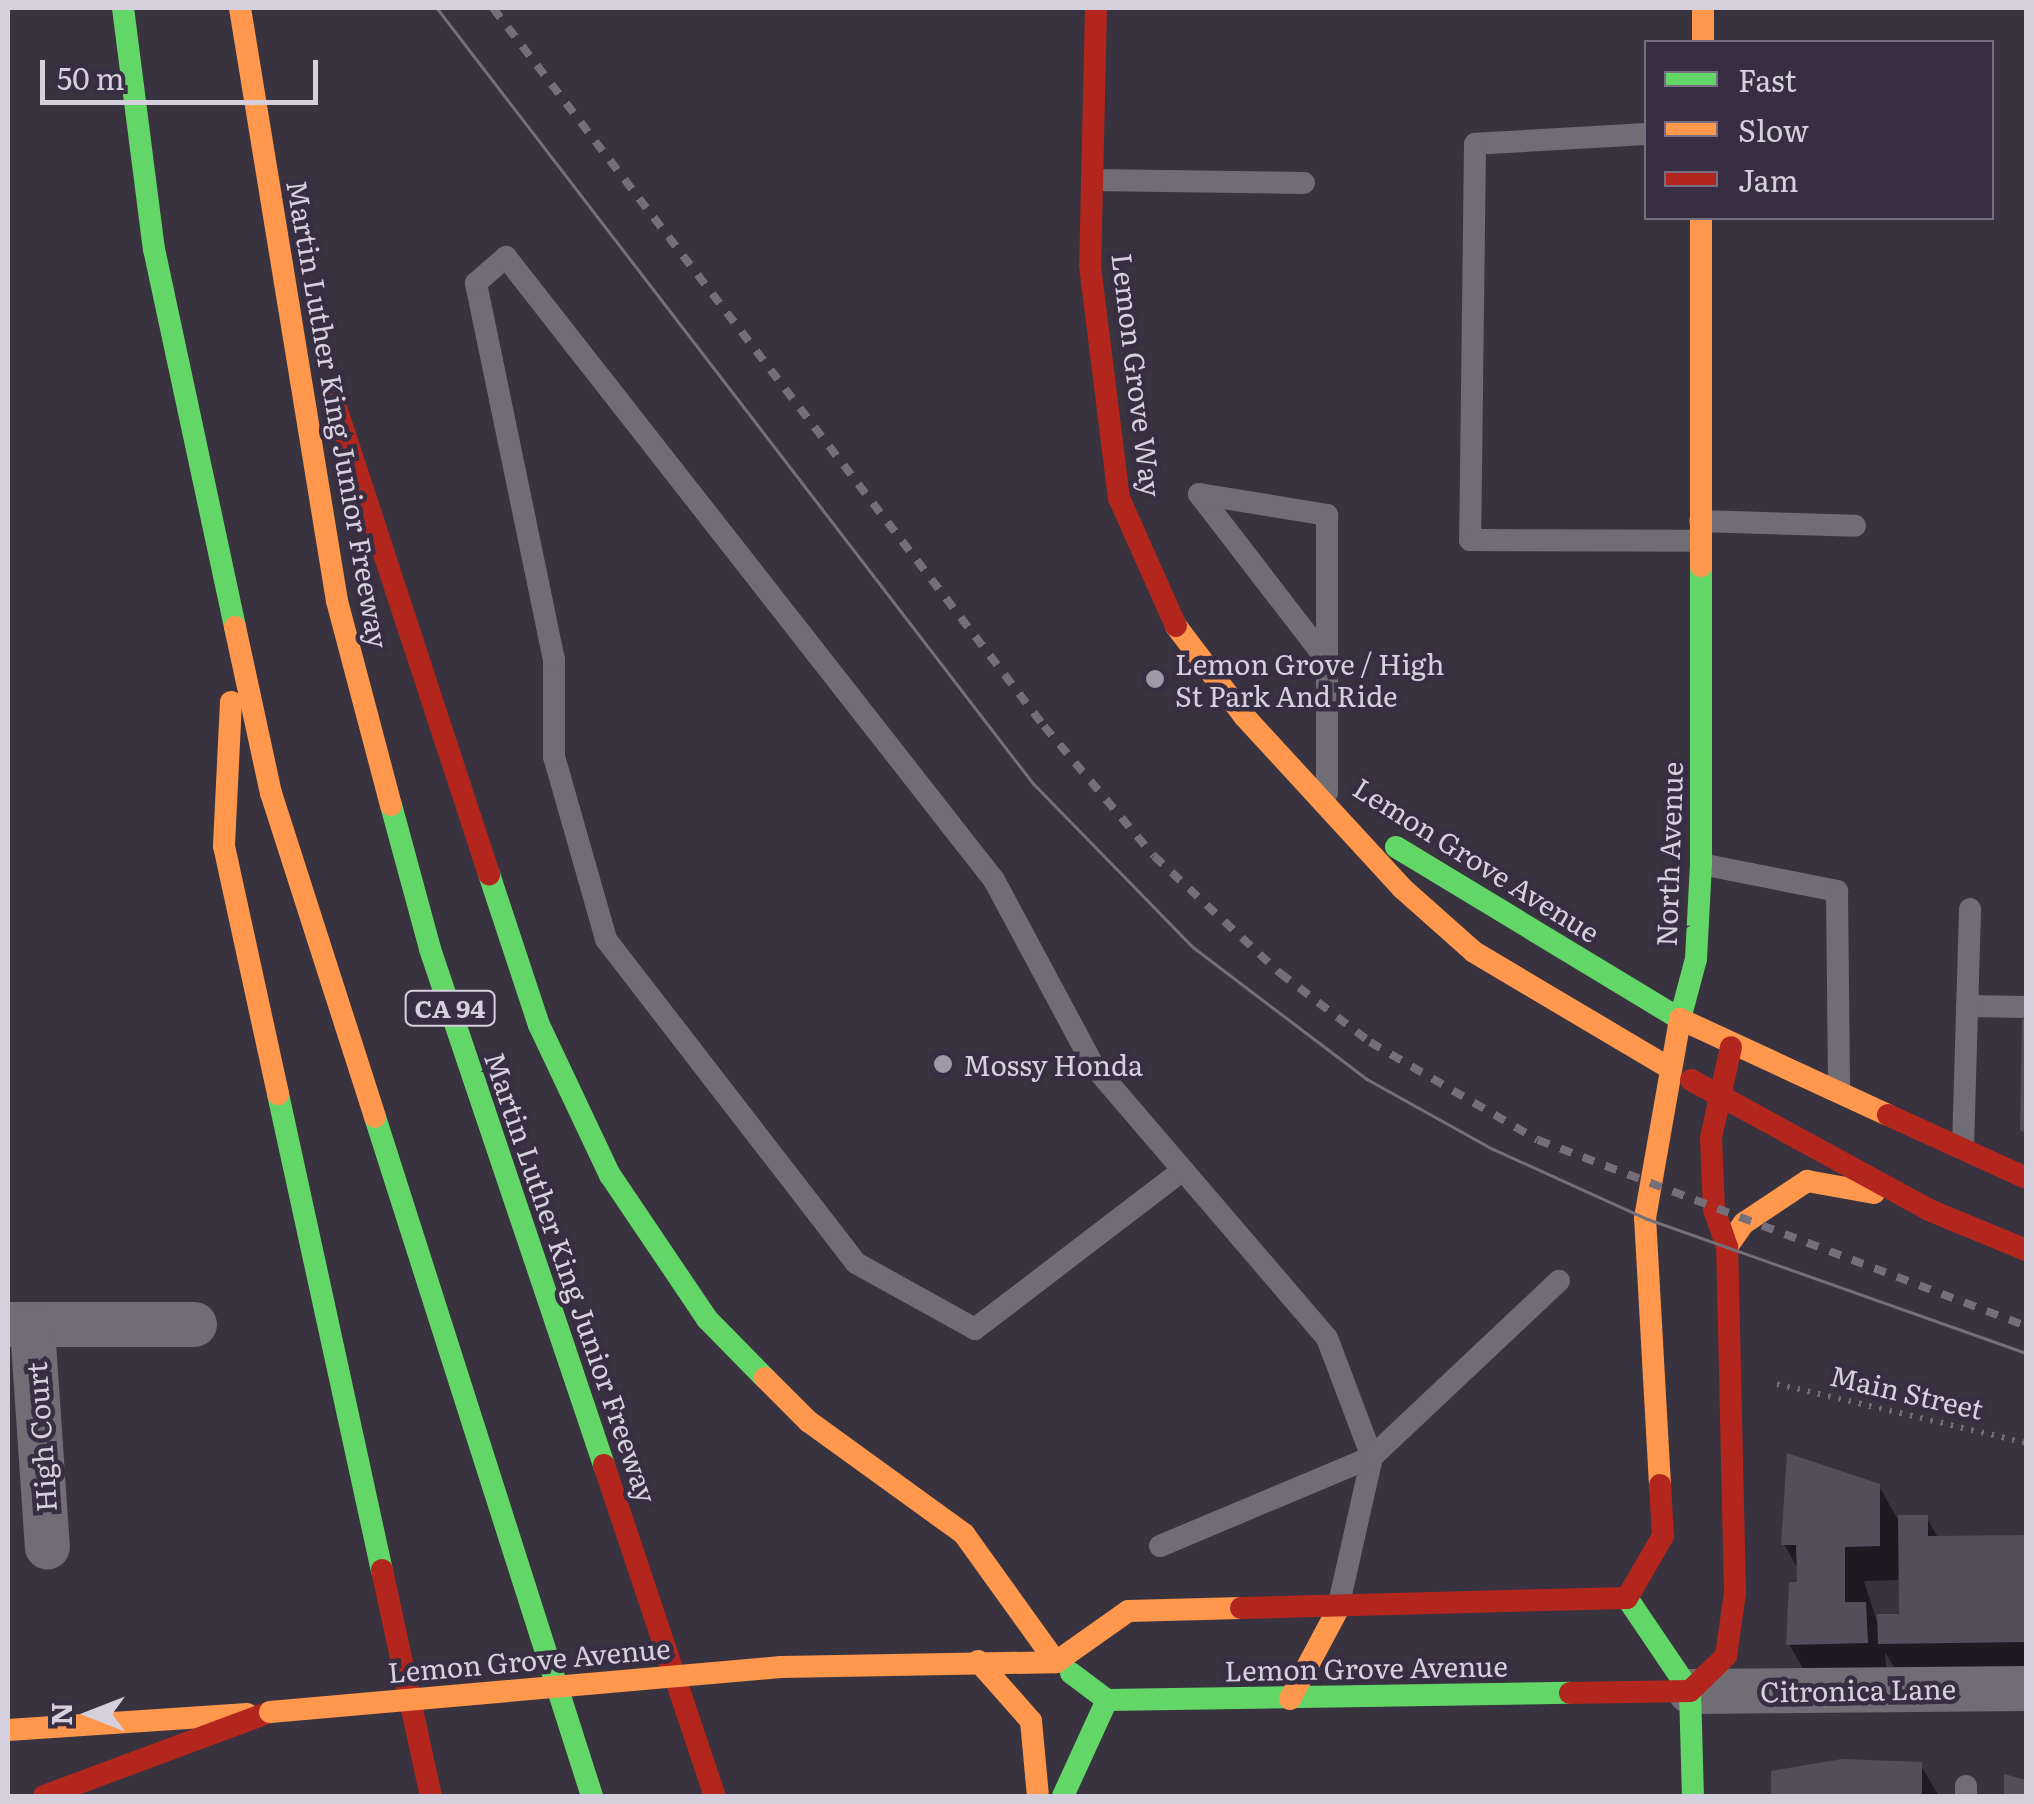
<!DOCTYPE html>
<style>
body{margin:0}
#map{position:relative;width:2034px;height:1804px;overflow:hidden;background:#38333e;font-family:Literata,serif}
div>[style]{position:absolute}
[style*='--x']{left:calc(var(--x)*1px);top:calc(var(--y)*1px);width:calc(var(--w)*1px);rotate:calc(var(--a)*1deg)}
.shadow>*{inset:0;background:#0007}
.building>*{inset:0;background:#544d5b}
.path>*{height:6px;margin-top:-3px;transform-origin:0;background:repeating-linear-gradient(90deg,#6f6c74 0 2.5px,transparent 0 10.5px)}
.lane>*{height:22px;margin:-11px;padding:0 11px;transform-origin:11px;border-radius:11px;background:#706d75}
.street>*{height:45px;margin:-22.5px;padding:0 22.5px;transform-origin:22.5px;border-radius:22.5px;background:#706d75}
.fast>*{height:22px;margin:-11px;padding:0 11px;transform-origin:11px;border-radius:11px;background:#63d668}
.slow>*{height:22px;margin:-11px;padding:0 11px;transform-origin:11px;border-radius:11px;background:#ff974d}
.jam>*{height:22px;margin:-11px;padding:0 11px;transform-origin:11px;border-radius:11px;background:#b3261e}
.tram>*{height:2.5px;margin:-1.25px;padding:0 1.25px;transform-origin:1.25px;border-radius:1.25px;background:#746f78}
.rail>*{height:8px;margin-top:-4px;transform-origin:0;background:repeating-linear-gradient(90deg,#746f78 0 12px,transparent 0 24px)}
.slow-bridge>*{height:22px;margin:-11px;padding:0 11px;transform-origin:11px;border-radius:11px;background:#ff974d}
.dots>*{width:28px;height:28px;translate:-50% -50%;box-sizing:border-box;border:5px solid #382e43;border-radius:50%}
span{translate:-50% -50%;white-space:nowrap;text-align:center;line-height:1.15;-webkit-text-stroke:9px #382e43;paint-order:stroke}
.shield-label span{padding:2px 8px;background:#382e43;border:2px solid;border-radius:8px;-webkit-text-stroke-width:0}
.shield-label{font-size:25px;color:#d6d0de;font-weight:700}
.street-label{font-size:28px;color:#d6d0de}
.poi-label{font-size:28px;color:#d6d0de}
.left{translate:0 -50%;text-align:left}
.frame{position:absolute;inset:0;border:10px solid #d6d0de;pointer-events:none}
.legend{position:absolute;left:1644px;top:40px;width:350px;height:180px;box-sizing:border-box;background:#382e43;border:2px solid #776f81;margin:0;padding:12px 18px;list-style:none;font-size:30px;color:#d6d0de}
.legend li{display:flex;align-items:center;gap:20px;height:50px}
.legend b{width:50px;border:2px solid #776f81}
.north{position:absolute;left:40px;top:1664px;width:100px;height:100px;-webkit-text-stroke:8px #382e43;paint-order:stroke;rotate:270deg;font-size:28px;font-weight:700;line-height:40px;text-align:center;color:#d6d0de}
.north::after{content:'';display:block;margin:auto;width:35px;height:45px;background:#d6d0de;clip-path:polygon(50% 0,100% 100%,50% 72%,0 100%)}
.scale{position:absolute;left:40px;top:60px;width:278px;height:45px;box-sizing:border-box;border:5px solid #d6d0de;border-top:0;padding-left:12px;font-size:30px;line-height:35px;white-space:nowrap;color:#d6d0de;-webkit-text-stroke:8px #382e43;paint-order:stroke}
</style>
<div id="map">
<div class="shadow">
<div style="clip-path:polygon(2024px 1021px,2026px 1022px,2026px 1135px,2023px 1130px)"></div>
<div style="clip-path:polygon(evenodd,1879px 1486px,1897px 1518px,1926px 1517px,1939px 1539px,2026px 1537px,2026px 1676px,1900px 1678px,1885px 1652px,1887px 1677px,1809px 1679px,1789px 1644px,1799px 1571px,1784px 1544px,1879px 1486px,1902px 1580px,1902px 1616px,1880px 1631px,1864px 1581px,1902px 1580px)"></div>
<div style="clip-path:polygon(1920px 1764px,1939px 1796px,1773px 1796px,1773px 1773px)"></div>
</div>
<div class="building">
<div style="clip-path:polygon(2022px 1019px,2026px 1019px,2026px 1133px,2020px 1130px)"></div>
<div style="clip-path:polygon(1787px 1453px,1880px 1484px,1880px 1546px,1845px 1547px,1845px 1602px,1866px 1602px,1868px 1643px,1786px 1645px,1789px 1582px,1797px 1582px,1796px 1545px,1781px 1545px)"></div>
<div style="clip-path:polygon(1898px 1515px,1928px 1515px,1928px 1536px,2026px 1535px,2026px 1642px,1878px 1644px,1877px 1614px,1899px 1614px)"></div>
<div style="clip-path:polygon(1842px 1759px,1922px 1762px,1922px 1796px,1771px 1796px,1771px 1771px)"></div>
<div style="clip-path:polygon(2004px 1774px,2026px 1780px,2026px 1796px,2004px 1796px)"></div>
</div>
<div class="path">
<div style="--x:1777;--y:1384;--w:256;--a:13.3"></div>
</div>
<div class="lane">
<div style="--x:1646;--y:134;--w:171;--a:176.7"></div>
<div style="--x:1475;--y:144;--w:396;--a:90.7"></div>
<div style="--x:1470;--y:540;--w:230;--a:0.2"></div>
<div style="--x:1092;--y:180;--w:212;--a:0.8"></div>
<div style="--x:1700;--y:521;--w:155;--a:1.8"></div>
<div style="--x:1326;--y:659;--w:208;--a:-127.6"></div>
<div style="--x:1199;--y:494;--w:130;--a:9.3"></div>
<div style="--x:1327;--y:515;--w:278;--a:90"></div>
<div style="--x:1701;--y:864;--w:139;--a:11.2"></div>
<div style="--x:1837;--y:891;--w:197;--a:89.4"></div>
<div style="--x:1967;--y:1006;--w:59;--a:1"></div>
<div style="--x:1963;--y:1147;--w:238;--a:-88.3"></div>
<div style="--x:1179;--y:1173;--w:257;--a:142.6"></div>
<div style="--x:975;--y:1329;--w:136;--a:-151"></div>
<div style="--x:856;--y:1263;--w:409;--a:-127.7"></div>
<div style="--x:606;--y:939;--w:189;--a:-105.9"></div>
<div style="--x:554;--y:757;--w:97;--a:-90"></div>
<div style="--x:554;--y:660;--w:385;--a:-101.7"></div>
<div style="--x:476;--y:283;--w:40;--a:-41"></div>
<div style="--x:506;--y:257;--w:791;--a:51.93"></div>
<div style="--x:994;--y:880;--w:210;--a:61.8"></div>
<div style="--x:1093;--y:1065;--w:360;--a:49.4"></div>
<div style="--x:1327;--y:1338;--w:127;--a:69.3"></div>
<div style="--x:1372;--y:1457;--w:155;--a:102.7"></div>
<div style="--x:1160;--y:1546;--w:230;--a:-22.8"></div>
<div style="--x:1372;--y:1457;--w:257;--a:-43.3"></div>
<div style="--x:1966;--y:1786;--w:10;--a:90"></div>
</div>
<div class="street">
<div style="--x:8;--y:1324;--w:186;--a:0"></div>
<div style="--x:32;--y:1328;--w:219;--a:86.1"></div>
<div style="--x:1690;--y:1691;--w:336;--a:-0.5"></div>
</div>
<div class="fast">
<div style="--x:123;--y:8;--w:243;--a:82.7"></div>
<div style="--x:154;--y:249;--w:387;--a:77.9"></div>
<div style="--x:391;--y:805;--w:149;--a:74.8"></div>
<div style="--x:430;--y:949;--w:545;--a:71.37"></div>
<div style="--x:1396;--y:847;--w:332;--a:31.2"></div>
<div style="--x:1680;--y:1019;--w:62;--a:-75.1"></div>
<div style="--x:1696;--y:959;--w:95;--a:-87"></div>
<div style="--x:1701;--y:864;--w:298;--a:-90"></div>
<div style="--x:489;--y:874;--w:159;--a:71.7"></div>
<div style="--x:539;--y:1025;--w:166;--a:64.7"></div>
<div style="--x:610;--y:1175;--w:174;--a:56"></div>
<div style="--x:707;--y:1319;--w:83;--a:45.5"></div>
<div style="--x:278;--y:1094;--w:487;--a:77.7"></div>
<div style="--x:375;--y:1117;--w:713;--a:72.28"></div>
<div style="--x:1627;--y:1598;--w:112;--a:55.9"></div>
<div style="--x:1690;--y:1691;--w:105;--a:88.4"></div>
<div style="--x:1071;--y:1673;--w:45;--a:36.9"></div>
<div style="--x:1107;--y:1700;--w:463;--a:-0.9"></div>
<div style="--x:1063;--y:1796;--w:106;--a:-65.4"></div>
</div>
<div class="slow">
<div style="--x:240;--y:8;--w:601;--a:80.71"></div>
<div style="--x:337;--y:601;--w:211;--a:75.2"></div>
<div style="--x:1703;--y:8;--w:34;--a:90"></div>
<div style="--x:1701;--y:218;--w:348;--a:90"></div>
<div style="--x:1176;--y:626;--w:113;--a:52.9"></div>
<div style="--x:1244;--y:716;--w:234;--a:47.4"></div>
<div style="--x:1402;--y:888;--w:96;--a:41.6"></div>
<div style="--x:1474;--y:952;--w:229;--a:30.7"></div>
<div style="--x:235;--y:627;--w:170;--a:77.8"></div>
<div style="--x:271;--y:793;--w:340;--a:72.2"></div>
<div style="--x:231;--y:702;--w:144;--a:92.8"></div>
<div style="--x:224;--y:846;--w:254;--a:77.7"></div>
<div style="--x:1727;--y:1247;--w:29;--a:-55"></div>
<div style="--x:1744;--y:1223;--w:76;--a:-33.7"></div>
<div style="--x:1807;--y:1181;--w:68;--a:10.2"></div>
<div style="--x:765;--y:1378;--w:61;--a:45"></div>
<div style="--x:808;--y:1421;--w:193;--a:35.9"></div>
<div style="--x:964;--y:1534;--w:158;--a:54.3"></div>
<div style="--x:1660;--y:1485;--w:267;--a:-93.2"></div>
<div style="--x:1645;--y:1218;--w:202;--a:-80"></div>
<div style="--x:1680;--y:1019;--w:229;--a:24.8"></div>
<div style="--x:978;--y:1661;--w:80;--a:48.5"></div>
<div style="--x:1031;--y:1721;--w:75;--a:84.7"></div>
<div style="--x:781;--y:1667;--w:275;--a:-1"></div>
<div style="--x:1056;--y:1662;--w:88;--a:-35.3"></div>
<div style="--x:1128;--y:1611;--w:113;--a:-1.5"></div>
<div style="--x:1290;--y:1699;--w:102;--a:-61.9"></div>
<div style="--x:8;--y:1730;--w:240;--a:-3.8"></div>
</div>
<div class="jam">
<div style="--x:1096;--y:8;--w:258;--a:91.3"></div>
<div style="--x:1090;--y:266;--w:234;--a:82.9"></div>
<div style="--x:1119;--y:498;--w:140;--a:66"></div>
<div style="--x:329;--y:386;--w:514;--a:71.85"></div>
<div style="--x:1691;--y:1080;--w:271;--a:28.6"></div>
<div style="--x:1929;--y:1210;--w:105;--a:22.4"></div>
<div style="--x:1888;--y:1115;--w:152;--a:24.5"></div>
<div style="--x:604;--y:1465;--w:349;--a:71.5"></div>
<div style="--x:382;--y:1570;--w:231;--a:77.8"></div>
<div style="--x:1241;--y:1608;--w:386;--a:-1.5"></div>
<div style="--x:1627;--y:1598;--w:72;--a:-59.9"></div>
<div style="--x:1663;--y:1536;--w:51;--a:-93.4"></div>
<div style="--x:1570;--y:1693;--w:120;--a:-1"></div>
<div style="--x:1690;--y:1691;--w:50;--a:-44.2"></div>
<div style="--x:1726;--y:1656;--w:64;--a:-81.9"></div>
<div style="--x:1735;--y:1593;--w:346;--a:-91.3"></div>
<div style="--x:1727;--y:1247;--w:40;--a:-108.9"></div>
<div style="--x:1714;--y:1209;--w:71;--a:-92.4"></div>
<div style="--x:1711;--y:1138;--w:93;--a:-77.6"></div>
<div style="--x:44;--y:1796;--w:241;--a:-20.4"></div>
</div>
<div class="tram">
<div style="--x:437;--y:8;--w:978;--a:52.44"></div>
<div style="--x:1033;--y:783;--w:229;--a:45.7"></div>
<div style="--x:1193;--y:947;--w:218;--a:37.2"></div>
<div style="--x:1367;--y:1079;--w:144;--a:29.1"></div>
<div style="--x:1493;--y:1149;--w:167;--a:24.4"></div>
<div style="--x:1645;--y:1218;--w:404;--a:19.5"></div>
</div>
<div class="rail">
<div style="--x:493;--y:8;--w:905;--a:52.5"></div>
<div style="--x:1044;--y:726;--w:170;--a:49.8"></div>
<div style="--x:1154;--y:856;--w:172;--a:42.9"></div>
<div style="--x:1280;--y:973;--w:113;--a:37.5"></div>
<div style="--x:1370;--y:1042;--w:194;--a:30.3"></div>
<div style="--x:1538;--y:1140;--w:522;--a:20.86"></div>
</div>
<div class="slow-bridge">
<div style="--x:270;--y:1712;--w:513;--a:-5.03"></div>
</div>
<div class="dots">
<div style="left:1155px;top:679px;background:#9f99a6"></div>
<div style="left:943px;top:1064px;background:#9f99a6"></div>
</div>
<div class="shield-label">
<span style="left:450px;top:1008px">CA 94</span>
</div>
<div class="street-label">
<span style="left:1138px;top:375px;rotate:83deg">Lemon Grove Way</span>
<span style="left:339px;top:414px;rotate:80deg">Martin Luther King Junior Freeway</span>
<span style="left:1668px;top:854px;rotate:-88deg">North Avenue</span>
<span style="left:1477px;top:859px;rotate:32deg">Lemon Grove Avenue</span>
<span style="left:572px;top:1277px;rotate:71deg">Martin Luther King Junior Freeway</span>
<span style="left:1907px;top:1391px;rotate:13deg">Main Street</span>
<span style="left:40px;top:1437px;rotate:-94deg">High Court</span>
<span style="left:529px;top:1659px;rotate:-5deg">Lemon Grove Avenue</span>
<span style="left:1366px;top:1667px;rotate:-1deg">Lemon Grove Avenue</span>
<span style="left:1858px;top:1689px;rotate:-1deg">Citronica Lane</span>
</div>
<div class="poi-label">
<span class="left" style="left:1175px;top:679px">Lemon Grove / High<br>St Park And Ride</span>
<span class="left" style="left:963px;top:1064px">Mossy Honda</span>
</div>
<div class="frame"></div>
<ul class="legend">
<li><b style="height:12px;background:#63d668"></b>Fast</li>
<li><b style="height:12px;background:#ff974d"></b>Slow</li>
<li><b style="height:12px;background:#b3261e"></b>Jam</li>
</ul>
<div class="north">N</div>
<div class="scale">50 m</div>
</div>
